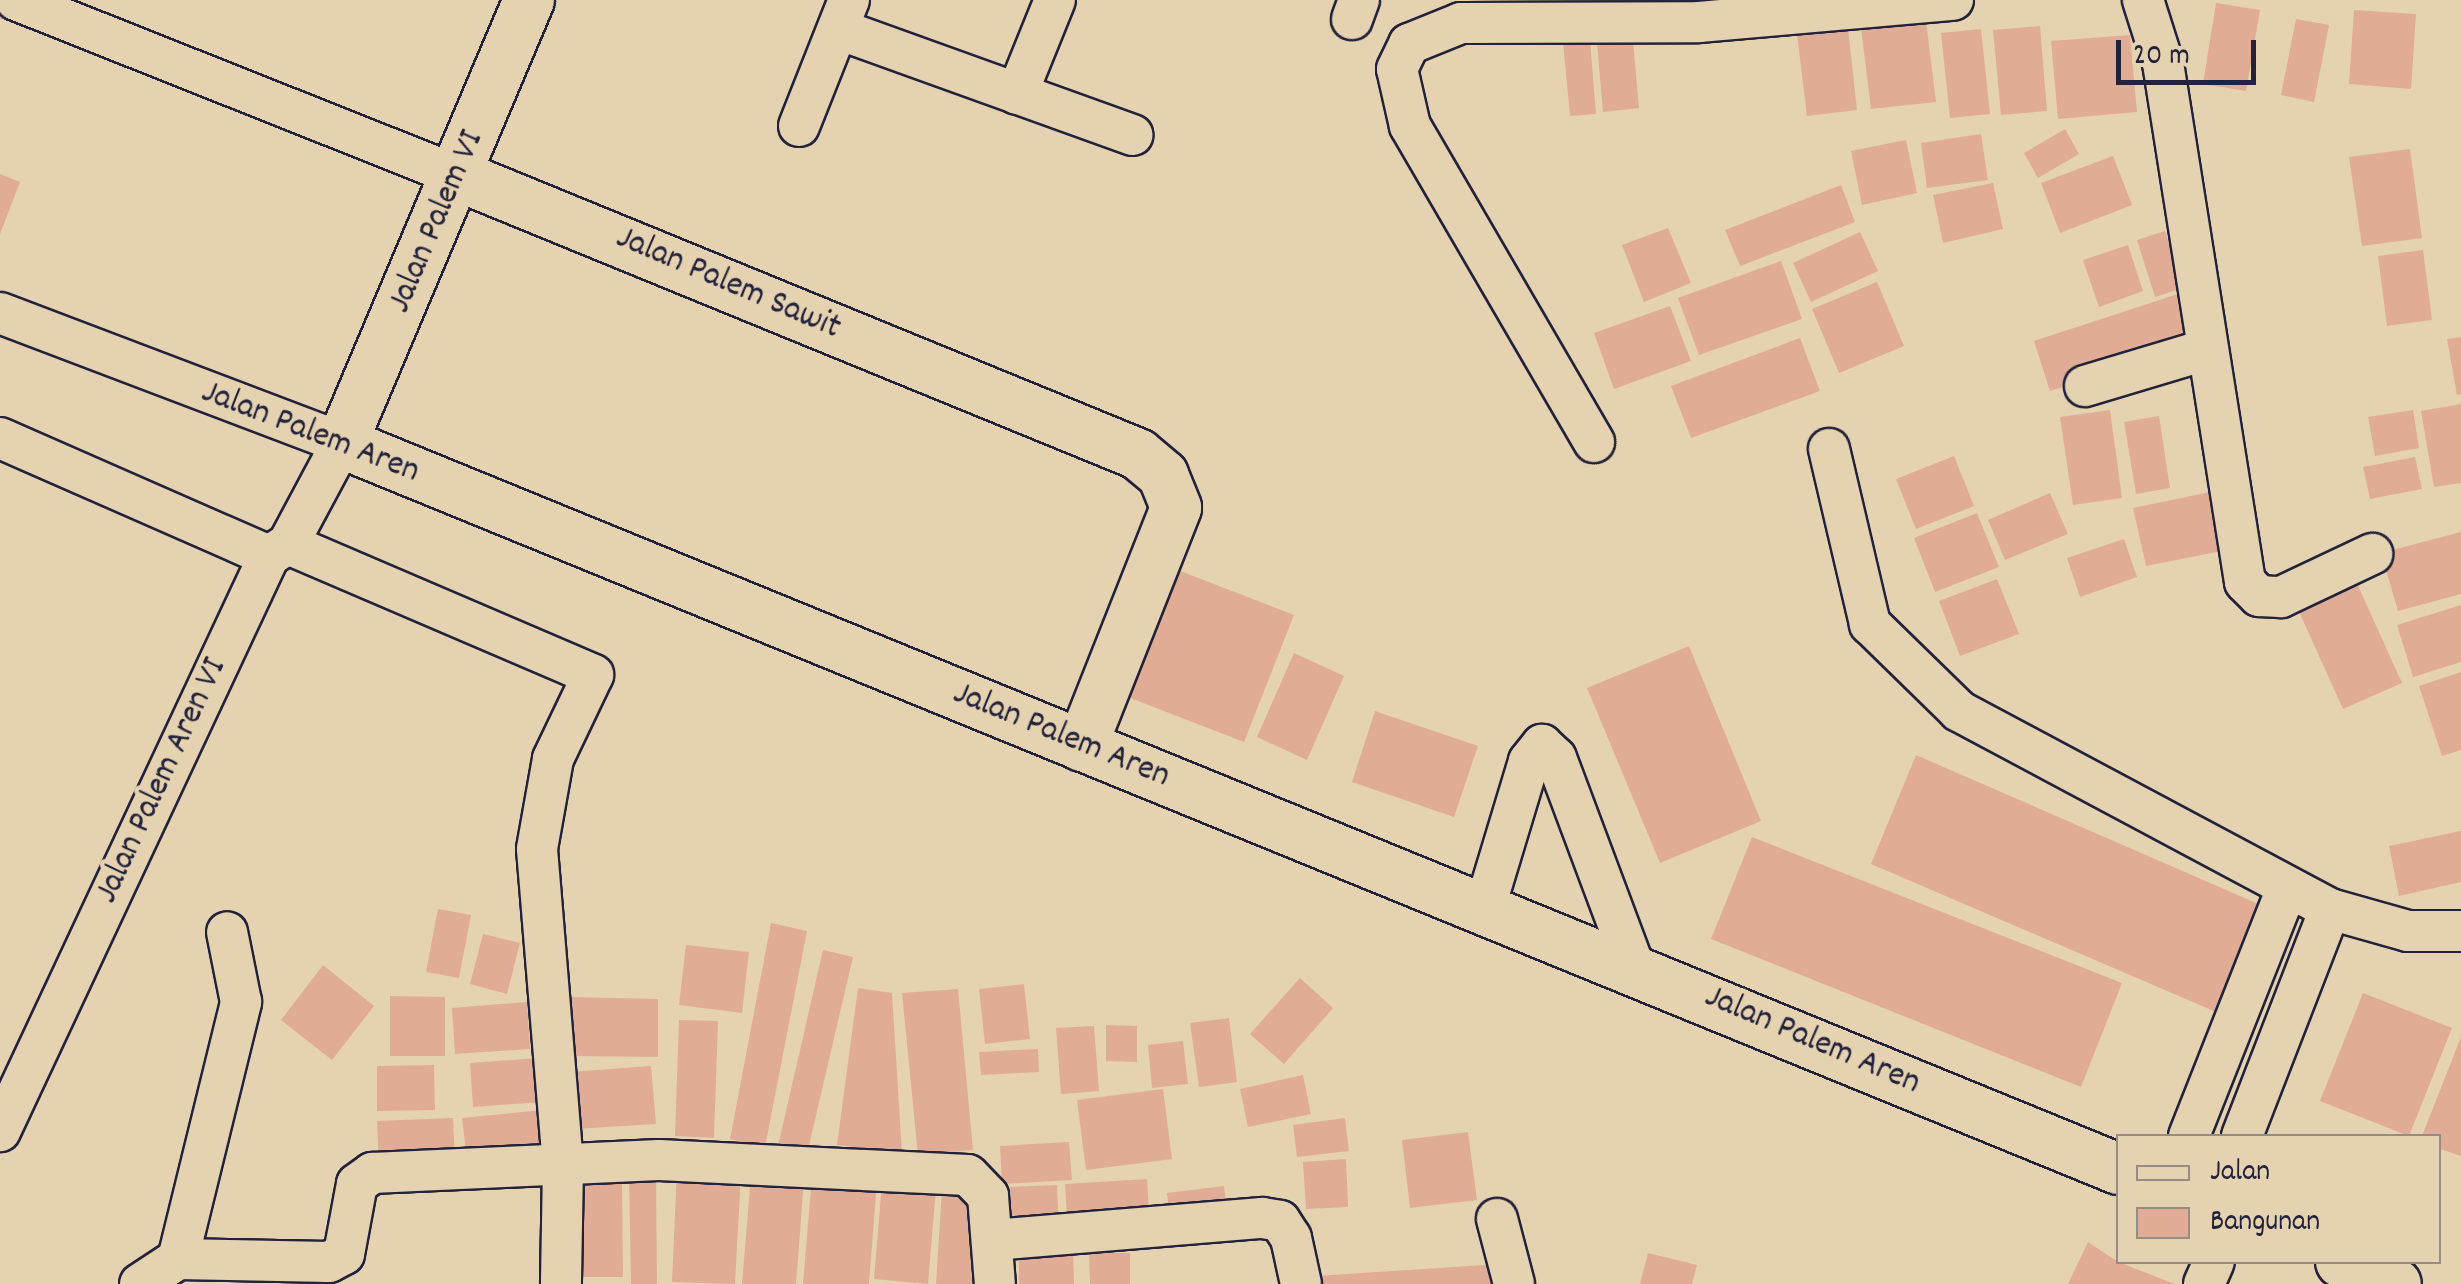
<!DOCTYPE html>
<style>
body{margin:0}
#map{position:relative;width:2461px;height:1284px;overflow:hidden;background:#e5d2b0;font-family:Dekko,sans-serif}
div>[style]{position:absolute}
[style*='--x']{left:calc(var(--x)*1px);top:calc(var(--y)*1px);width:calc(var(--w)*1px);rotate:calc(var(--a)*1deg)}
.building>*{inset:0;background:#e1ac95}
.roads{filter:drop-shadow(2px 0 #22223b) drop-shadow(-2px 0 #22223b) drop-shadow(0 2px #22223b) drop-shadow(0 -2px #22223b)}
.minor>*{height:40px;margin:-20px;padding:0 20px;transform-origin:20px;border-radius:20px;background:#e5d2b0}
.tertiary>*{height:50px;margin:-25px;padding:0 25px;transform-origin:25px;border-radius:25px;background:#e5d2b0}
span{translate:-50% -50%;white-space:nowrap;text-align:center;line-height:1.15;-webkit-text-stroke:9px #e5d2b0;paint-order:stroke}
.street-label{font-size:35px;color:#22223b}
.legend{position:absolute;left:2116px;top:1134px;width:325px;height:130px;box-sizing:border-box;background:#e5d2b0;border:2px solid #978c81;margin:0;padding:12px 18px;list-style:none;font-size:30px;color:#22223b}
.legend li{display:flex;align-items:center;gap:20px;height:50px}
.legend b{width:50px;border:2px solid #978c81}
.scale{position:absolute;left:2116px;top:40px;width:140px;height:45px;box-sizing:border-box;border:5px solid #22223b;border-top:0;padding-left:12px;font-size:30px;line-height:35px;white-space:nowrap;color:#22223b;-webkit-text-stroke:8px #e5d2b0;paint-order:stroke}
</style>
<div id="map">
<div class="building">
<div style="clip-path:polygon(2216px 3px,2260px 10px,2246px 91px,2203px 84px)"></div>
<div style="clip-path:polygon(2354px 10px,2416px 14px,2411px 89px,2349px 84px)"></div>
<div style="clip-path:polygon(2296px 19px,2329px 25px,2314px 102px,2281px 95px)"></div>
<div style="clip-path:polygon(1926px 21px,1936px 102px,1871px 109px,1861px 28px)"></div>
<div style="clip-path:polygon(2040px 26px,2047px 111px,2001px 115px,1993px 30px)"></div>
<div style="clip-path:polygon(1848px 28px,1857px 110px,1807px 116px,1797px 34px)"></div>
<div style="clip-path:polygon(1981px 29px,1990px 114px,1950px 118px,1941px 33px)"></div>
<div style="clip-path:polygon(2130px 35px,2137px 112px,2058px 119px,2051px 41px)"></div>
<div style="clip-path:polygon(1590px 40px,1596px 114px,1570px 116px,1563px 42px)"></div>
<div style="clip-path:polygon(1633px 40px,1639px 108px,1603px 112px,1597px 43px)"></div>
<div style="clip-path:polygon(2065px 129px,2079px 154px,2038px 178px,2024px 153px)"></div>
<div style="clip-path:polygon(1981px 134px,1988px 180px,1927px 188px,1921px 143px)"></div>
<div style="clip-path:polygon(1906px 140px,1917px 193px,1862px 205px,1851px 151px)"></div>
<div style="clip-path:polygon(2410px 149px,2422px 238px,2362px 246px,2349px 157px)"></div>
<div style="clip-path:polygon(2113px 156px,2132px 205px,2060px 233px,2041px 183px)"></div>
<div style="clip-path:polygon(0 174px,20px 182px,0 234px)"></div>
<div style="clip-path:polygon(1993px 183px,2003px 229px,1943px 243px,1933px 195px)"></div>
<div style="clip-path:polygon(1841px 185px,1855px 222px,1740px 266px,1725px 230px)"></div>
<div style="clip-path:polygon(1668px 228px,1691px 283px,1644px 302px,1622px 245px)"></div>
<div style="clip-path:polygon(2165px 231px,2183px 288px,2155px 297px,2137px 240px)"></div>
<div style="clip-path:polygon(1860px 232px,1878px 271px,1811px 302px,1793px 263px)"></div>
<div style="clip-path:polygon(2128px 245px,2143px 291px,2099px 307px,2083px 260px)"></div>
<div style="clip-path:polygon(2423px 250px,2432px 320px,2387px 326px,2378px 256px)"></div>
<div style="clip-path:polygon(1781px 261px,1802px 319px,1699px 355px,1678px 298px)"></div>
<div style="clip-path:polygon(1877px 282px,1904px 346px,1839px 373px,1812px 309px)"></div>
<div style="clip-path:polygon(2181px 293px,2197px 343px,2050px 391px,2034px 341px)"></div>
<div style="clip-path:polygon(1670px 306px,1691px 361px,1614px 389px,1594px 333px)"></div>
<div style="clip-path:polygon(2461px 337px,2461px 394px,2457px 395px,2447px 339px)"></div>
<div style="clip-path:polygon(1800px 338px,1820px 391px,1691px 438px,1671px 386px)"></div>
<div style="clip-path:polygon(2461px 404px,2461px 483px,2434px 487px,2421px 411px)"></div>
<div style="clip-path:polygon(2110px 410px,2122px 498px,2073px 505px,2060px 417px)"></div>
<div style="clip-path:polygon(2413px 410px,2419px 448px,2375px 456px,2368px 417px)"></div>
<div style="clip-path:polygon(2159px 416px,2170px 488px,2136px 494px,2124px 422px)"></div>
<div style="clip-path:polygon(1954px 456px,1974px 506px,1916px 529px,1896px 479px)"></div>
<div style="clip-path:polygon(2415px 457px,2422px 489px,2370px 499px,2363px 467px)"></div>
<div style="clip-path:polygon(2215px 491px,2227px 550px,2146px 566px,2133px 508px)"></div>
<div style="clip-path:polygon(2050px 493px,2068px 534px,2005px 560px,1988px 520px)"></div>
<div style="clip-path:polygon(1977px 513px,1999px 567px,1935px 592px,1914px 538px)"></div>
<div style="clip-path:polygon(2461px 532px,2461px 594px,2398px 611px,2381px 553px)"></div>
<div style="clip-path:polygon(2124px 539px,2137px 577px,2080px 597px,2067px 558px)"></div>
<div style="clip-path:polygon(1170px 567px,1294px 615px,1244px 742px,1120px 694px)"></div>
<div style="clip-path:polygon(1997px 579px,2019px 634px,1960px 656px,1939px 601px)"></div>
<div style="clip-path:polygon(2355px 579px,2402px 683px,2343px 709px,2296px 605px)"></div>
<div style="clip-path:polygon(2461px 605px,2461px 662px,2413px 677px,2397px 625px)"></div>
<div style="clip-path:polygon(1689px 646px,1761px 821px,1660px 863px,1587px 688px)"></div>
<div style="clip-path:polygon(1294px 653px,1344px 676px,1307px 760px,1257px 737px)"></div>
<div style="clip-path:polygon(2461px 672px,2461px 750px,2442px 756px,2419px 686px)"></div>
<div style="clip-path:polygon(1375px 711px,1478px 746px,1454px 817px,1352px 782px)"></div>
<div style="clip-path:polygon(1916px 755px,2263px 906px,2216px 1012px,1871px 864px)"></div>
<div style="clip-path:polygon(2461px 831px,2461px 882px,2399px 896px,2389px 846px)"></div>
<div style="clip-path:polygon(1752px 837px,2122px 983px,2081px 1087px,1711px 939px)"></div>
<div style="clip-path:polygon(438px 909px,471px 915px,459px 978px,426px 972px)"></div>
<div style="clip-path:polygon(771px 923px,807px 931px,765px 1147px,730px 1139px)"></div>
<div style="clip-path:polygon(483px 934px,520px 943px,507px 994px,470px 984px)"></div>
<div style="clip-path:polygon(686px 945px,749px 952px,742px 1013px,679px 1005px)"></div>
<div style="clip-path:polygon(823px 950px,853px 957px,807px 1154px,778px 1146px)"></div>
<div style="clip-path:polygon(323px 965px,374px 1006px,332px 1060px,281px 1020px)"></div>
<div style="clip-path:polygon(1300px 978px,1333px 1008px,1284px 1064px,1250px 1034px)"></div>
<div style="clip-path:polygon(1024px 984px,1030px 1039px,985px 1044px,979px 989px)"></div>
<div style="clip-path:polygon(858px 988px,892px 993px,902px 1153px,837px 1145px)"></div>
<div style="clip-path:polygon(958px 989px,973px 1150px,918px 1155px,902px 993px)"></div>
<div style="clip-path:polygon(2363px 993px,2452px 1028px,2409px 1136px,2320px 1101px)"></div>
<div style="clip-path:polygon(390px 996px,445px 997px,445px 1056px,390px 1056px)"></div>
<div style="clip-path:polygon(572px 997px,658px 999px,658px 1057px,571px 1056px)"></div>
<div style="clip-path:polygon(527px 1002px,530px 1049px,455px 1054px,452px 1008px)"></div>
<div style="clip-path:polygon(1229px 1018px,1237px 1082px,1199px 1087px,1190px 1023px)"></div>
<div style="clip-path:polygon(679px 1020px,718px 1021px,714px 1138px,675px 1136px)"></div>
<div style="clip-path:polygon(1106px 1025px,1137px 1026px,1137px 1062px,1106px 1061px)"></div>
<div style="clip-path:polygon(1094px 1026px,1099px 1091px,1061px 1094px,1056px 1028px)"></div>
<div style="clip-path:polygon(2461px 1037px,2461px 1156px,2438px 1148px,2438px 1136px,2422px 1136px)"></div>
<div style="clip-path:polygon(1183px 1041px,1188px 1084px,1152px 1088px,1148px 1045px)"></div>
<div style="clip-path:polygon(1038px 1049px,1039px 1072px,981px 1075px,979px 1052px)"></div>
<div style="clip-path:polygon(539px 1058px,542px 1102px,473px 1107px,470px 1063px)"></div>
<div style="clip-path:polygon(434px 1065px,435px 1110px,377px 1111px,377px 1066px)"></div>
<div style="clip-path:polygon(651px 1066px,656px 1124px,574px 1129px,570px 1072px)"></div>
<div style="clip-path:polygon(1303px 1075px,1311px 1114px,1248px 1127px,1240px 1089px)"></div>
<div style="clip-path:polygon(1163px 1089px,1172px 1159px,1086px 1170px,1077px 1100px)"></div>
<div style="clip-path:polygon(542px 1110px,546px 1152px,467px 1160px,462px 1118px)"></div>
<div style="clip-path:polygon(453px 1118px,455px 1162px,379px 1166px,377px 1121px)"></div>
<div style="clip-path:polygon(1345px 1118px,1349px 1151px,1297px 1157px,1293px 1125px)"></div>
<div style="clip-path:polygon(1468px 1132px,1477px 1200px,1410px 1208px,1402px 1140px)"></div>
<div style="clip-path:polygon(1069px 1142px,1072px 1180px,1002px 1184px,1000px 1146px)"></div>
<div style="clip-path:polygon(1346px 1159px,1348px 1207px,1306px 1209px,1303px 1162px)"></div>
<div style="clip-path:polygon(677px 1169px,741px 1172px,735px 1284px,672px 1282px)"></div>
<div style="clip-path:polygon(751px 1175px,804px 1180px,796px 1284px,742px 1284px)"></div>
<div style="clip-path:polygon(622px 1176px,623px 1277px,573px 1277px,571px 1177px)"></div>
<div style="clip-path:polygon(812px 1176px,877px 1181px,869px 1284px,803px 1284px)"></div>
<div style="clip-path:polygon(629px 1177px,656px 1177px,657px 1284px,631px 1284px)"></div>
<div style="clip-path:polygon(1147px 1179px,1150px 1226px,1068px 1232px,1065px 1184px)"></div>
<div style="clip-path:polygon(882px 1183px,936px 1188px,928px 1284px,874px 1279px)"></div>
<div style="clip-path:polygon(1057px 1185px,1059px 1235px,1011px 1236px,1010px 1187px)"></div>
<div style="clip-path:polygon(1224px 1186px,1228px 1218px,1171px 1225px,1167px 1193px)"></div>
<div style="clip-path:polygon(942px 1190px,984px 1193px,978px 1284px,936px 1284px)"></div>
<div style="clip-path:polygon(2088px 1242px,2118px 1262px,2175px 1284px,2068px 1284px)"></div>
<div style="clip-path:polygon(1019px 1248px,1073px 1248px,1074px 1284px,1019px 1284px)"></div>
<div style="clip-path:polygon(1089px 1253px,1130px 1253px,1130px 1284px,1090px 1284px)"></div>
<div style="clip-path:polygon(1648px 1253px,1697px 1265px,1692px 1284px,1640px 1284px)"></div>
<div style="clip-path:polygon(1500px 1264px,1501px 1284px,1317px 1284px,1316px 1276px)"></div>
</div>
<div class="roads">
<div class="minor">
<div style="--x:16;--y:0;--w:477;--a:21.7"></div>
<div style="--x:2143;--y:0;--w:66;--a:72.4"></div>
<div style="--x:2163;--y:63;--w:525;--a:81.02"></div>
<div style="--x:2245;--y:582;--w:20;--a:45"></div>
<div style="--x:2259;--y:596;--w:22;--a:3"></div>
<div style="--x:2281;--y:597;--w:101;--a:-25.3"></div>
<div style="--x:1352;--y:19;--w:20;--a:-70"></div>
<div style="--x:838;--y:29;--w:313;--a:19.8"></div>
<div style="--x:1017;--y:94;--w:101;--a:-68"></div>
<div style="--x:799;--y:126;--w:136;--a:-68.4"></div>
<div style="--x:0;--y:313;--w:366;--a:20.8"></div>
<div style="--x:342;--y:443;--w:115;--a:118.1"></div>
<div style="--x:288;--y:544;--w:22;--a:148"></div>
<div style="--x:269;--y:556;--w:635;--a:115.07"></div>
<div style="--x:2085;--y:386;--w:128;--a:-16.7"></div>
<div style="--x:0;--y:438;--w:294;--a:23.7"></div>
<div style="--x:1594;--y:442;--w:366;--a:-120.2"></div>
<div style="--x:1410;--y:126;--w:58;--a:-102.8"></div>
<div style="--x:1397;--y:69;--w:28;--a:-64"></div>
<div style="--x:1409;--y:44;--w:56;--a:-22"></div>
<div style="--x:1461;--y:23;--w:238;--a:-0.2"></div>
<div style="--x:1699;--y:22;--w:255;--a:-5"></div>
<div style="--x:1829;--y:449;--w:180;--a:76.8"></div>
<div style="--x:1870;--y:624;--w:124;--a:44.3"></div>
<div style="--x:1959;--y:711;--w:421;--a:28.1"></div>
<div style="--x:2330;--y:909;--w:81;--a:15.8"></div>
<div style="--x:2408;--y:931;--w:53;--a:0"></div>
<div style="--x:288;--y:544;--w:332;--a:23.2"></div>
<div style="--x:593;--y:675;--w:93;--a:115.5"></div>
<div style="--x:553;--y:759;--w:91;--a:100.1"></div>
<div style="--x:537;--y:849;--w:318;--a:85.3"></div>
<div style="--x:563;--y:1166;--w:118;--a:91"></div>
<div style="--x:1485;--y:907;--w:152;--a:-73.2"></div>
<div style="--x:1529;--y:761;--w:21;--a:-51"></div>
<div style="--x:1542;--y:745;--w:19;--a:43"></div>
<div style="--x:1556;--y:758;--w:223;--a:69.5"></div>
<div style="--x:2189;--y:1136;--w:266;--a:-68.4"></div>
<div style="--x:2242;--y:1136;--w:243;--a:-68.8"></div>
<div style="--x:1497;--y:1219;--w:67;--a:75.3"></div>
<div style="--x:993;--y:1240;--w:270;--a:-4.7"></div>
<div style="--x:1262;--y:1218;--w:18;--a:9"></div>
<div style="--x:1280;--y:1221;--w:20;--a:57"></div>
<div style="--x:1291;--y:1238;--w:47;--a:77.7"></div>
<div style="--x:178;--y:1259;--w:265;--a:-76.2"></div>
<div style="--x:241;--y:1002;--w:71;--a:-101.3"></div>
<div style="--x:140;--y:1284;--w:45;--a:-33.3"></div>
<div style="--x:178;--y:1259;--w:151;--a:1.1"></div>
<div style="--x:329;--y:1262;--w:17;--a:-28"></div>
<div style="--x:344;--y:1254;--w:71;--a:-79.5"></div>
<div style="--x:357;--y:1184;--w:19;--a:-36"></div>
<div style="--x:372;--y:1173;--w:287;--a:-2.6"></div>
<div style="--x:659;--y:1160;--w:309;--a:2.8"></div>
<div style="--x:968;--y:1175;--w:29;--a:46"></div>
<div style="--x:988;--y:1196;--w:88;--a:85.5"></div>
<div style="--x:2204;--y:1284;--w:24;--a:-66"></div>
</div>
<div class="tertiary">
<div style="--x:529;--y:0;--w:481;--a:112.9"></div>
<div style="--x:342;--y:443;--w:1919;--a:22.23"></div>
<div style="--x:459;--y:176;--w:734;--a:22.27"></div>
<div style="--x:1138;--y:454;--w:33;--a:40"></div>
<div style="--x:1163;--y:475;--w:35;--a:68"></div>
<div style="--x:1176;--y:508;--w:256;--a:111.6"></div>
<div style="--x:2341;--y:1262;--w:59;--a:21.8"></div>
</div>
</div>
<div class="street-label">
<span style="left:437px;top:222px;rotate:-67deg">Jalan Palem VI</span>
<span style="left:728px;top:284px;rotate:23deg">Jalan Palem Sawit</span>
<span style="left:310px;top:433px;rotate:21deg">Jalan Palem Aren</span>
<span style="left:1061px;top:736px;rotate:22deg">Jalan Palem Aren</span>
<span style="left:162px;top:781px;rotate:-65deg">Jalan Palem Aren VI</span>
<span style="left:1812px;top:1041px;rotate:23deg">Jalan Palem Aren</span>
</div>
<ul class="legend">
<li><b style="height:12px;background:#e5d2b0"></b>Jalan</li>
<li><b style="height:28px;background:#e1ac95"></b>Bangunan</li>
</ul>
<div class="scale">20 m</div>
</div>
